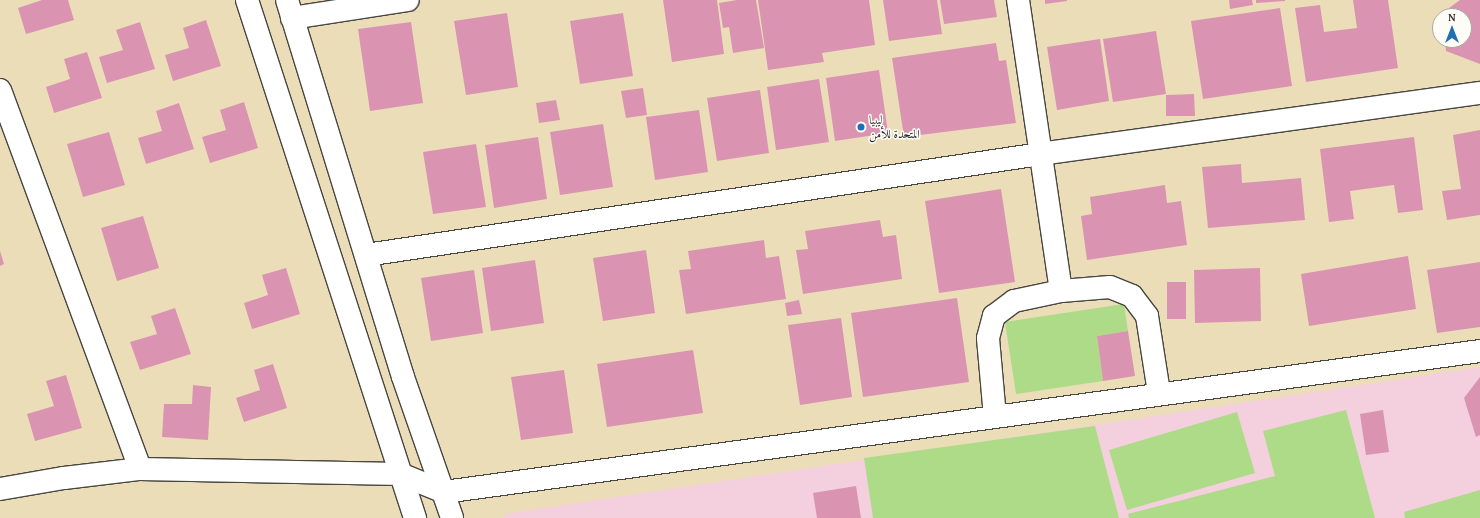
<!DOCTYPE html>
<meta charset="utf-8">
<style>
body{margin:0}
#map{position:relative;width:1480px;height:518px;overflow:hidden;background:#ecddb9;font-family:"Gentium Book Plus",Amiri,serif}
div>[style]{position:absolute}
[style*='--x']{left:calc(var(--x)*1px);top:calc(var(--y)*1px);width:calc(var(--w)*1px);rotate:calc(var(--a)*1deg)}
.built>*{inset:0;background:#f4cfde}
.green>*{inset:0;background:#addb88}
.building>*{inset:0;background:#da94b2}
.roads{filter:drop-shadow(1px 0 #484640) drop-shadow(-1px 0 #484640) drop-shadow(0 1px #484640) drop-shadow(0 -1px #484640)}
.street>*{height:22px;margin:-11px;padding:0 11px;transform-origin:11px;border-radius:11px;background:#fff}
.secondary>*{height:22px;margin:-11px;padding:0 11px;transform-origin:11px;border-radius:11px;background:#fff}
.dots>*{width:11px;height:11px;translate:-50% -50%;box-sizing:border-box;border:2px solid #fdfcf7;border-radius:50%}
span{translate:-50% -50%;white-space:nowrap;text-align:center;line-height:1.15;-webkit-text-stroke:3px #fdfcf7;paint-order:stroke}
.poi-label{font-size:12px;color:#2b2b2b}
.left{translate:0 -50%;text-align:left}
.north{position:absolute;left:1432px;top:8px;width:40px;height:40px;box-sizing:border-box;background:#fdfcf7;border:1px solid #a9a8a5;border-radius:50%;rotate:0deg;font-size:11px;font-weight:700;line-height:16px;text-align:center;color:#2b2b2b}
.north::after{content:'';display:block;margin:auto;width:14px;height:18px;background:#1f6fb2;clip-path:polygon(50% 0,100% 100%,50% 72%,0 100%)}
</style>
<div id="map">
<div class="built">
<div style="clip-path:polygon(1480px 367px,1480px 518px,505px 518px,504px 514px)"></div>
</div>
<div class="green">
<div style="clip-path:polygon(1124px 304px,1128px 331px,1097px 336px,1103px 381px,1016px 394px,1005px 322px)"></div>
<div style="clip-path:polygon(1346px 410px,1375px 518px,1129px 518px,1128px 514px,1275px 476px,1263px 431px)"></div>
<div style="clip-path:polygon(1237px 412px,1255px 473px,1127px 510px,1109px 450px)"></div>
<div style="clip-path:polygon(1095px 426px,1119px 518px,873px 518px,864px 458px)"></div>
<div style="clip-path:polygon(1480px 490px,1480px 518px,1405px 518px,1404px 512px)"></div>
</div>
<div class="building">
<div style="clip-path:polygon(42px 0,68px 0,74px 20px,26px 34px,18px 8px)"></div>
<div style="clip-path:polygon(663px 0,717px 0,724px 54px,672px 62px)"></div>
<div style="clip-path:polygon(737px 0,756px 0,764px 48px,733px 53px,729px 27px,723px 28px,719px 3px)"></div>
<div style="clip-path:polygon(758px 0,869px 0,875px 45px,822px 53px,824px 62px,768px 70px)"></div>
<div style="clip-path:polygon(883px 0,937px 0,942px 34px,889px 41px)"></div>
<div style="clip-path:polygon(940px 0,994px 0,997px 17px,944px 24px)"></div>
<div style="clip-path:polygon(1045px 0,1067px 0,1067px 1px,1045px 4px)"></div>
<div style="clip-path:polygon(1229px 0,1252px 0,1253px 5px,1230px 9px)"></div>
<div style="clip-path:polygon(1256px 0,1285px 0,1285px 1px,1256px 3px)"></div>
<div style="clip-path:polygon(1353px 0,1388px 0,1398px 68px,1306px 82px,1295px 8px,1320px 5px,1324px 32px,1357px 28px)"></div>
<div style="clip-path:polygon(1460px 0,1480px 0,1480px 64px,1446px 51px,1445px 40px,1464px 40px,1464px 16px,1441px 14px)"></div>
<div style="clip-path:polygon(1280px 8px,1292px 86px,1203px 99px,1191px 21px)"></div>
<div style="clip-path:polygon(507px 13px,518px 87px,466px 95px,454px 21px)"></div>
<div style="clip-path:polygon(623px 13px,633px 76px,580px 84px,570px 21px)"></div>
<div style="clip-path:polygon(206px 20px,221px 66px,173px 81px,165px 55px,189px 48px,183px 28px)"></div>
<div style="clip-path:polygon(140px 22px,155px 69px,107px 83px,99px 57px,123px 50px,116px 30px)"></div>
<div style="clip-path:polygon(411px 22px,423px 103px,370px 111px,358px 29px)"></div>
<div style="clip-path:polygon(1156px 31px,1166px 94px,1113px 102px,1103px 39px)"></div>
<div style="clip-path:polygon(1100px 39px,1109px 101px,1057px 110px,1047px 47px)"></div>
<div style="clip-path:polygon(996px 43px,999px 61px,1006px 60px,1016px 123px,904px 137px,892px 58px)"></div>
<div style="clip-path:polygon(87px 52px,102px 98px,54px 113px,46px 87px,70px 79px,64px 59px)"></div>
<div style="clip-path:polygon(879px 70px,888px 133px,835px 141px,826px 78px)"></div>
<div style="clip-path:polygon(819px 79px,829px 142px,776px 150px,767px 87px)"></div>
<div style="clip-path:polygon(643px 88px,647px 115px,626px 118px,621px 91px)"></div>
<div style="clip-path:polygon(760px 90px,769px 153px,717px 161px,707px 98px)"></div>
<div style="clip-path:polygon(1194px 94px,1195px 116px,1166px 116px,1166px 95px)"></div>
<div style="clip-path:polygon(556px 100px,560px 120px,539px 123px,536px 103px)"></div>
<div style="clip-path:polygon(244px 102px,258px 148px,210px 163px,202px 137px,226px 130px,220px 110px)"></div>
<div style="clip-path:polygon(179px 103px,194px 149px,146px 164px,138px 138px,162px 131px,156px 111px)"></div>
<div style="clip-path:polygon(699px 110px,708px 172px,655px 180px,646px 117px)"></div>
<div style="clip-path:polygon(603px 124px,613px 187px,560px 195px,550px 132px)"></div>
<div style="clip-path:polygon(1480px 130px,1480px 215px,1447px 220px,1442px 191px,1461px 189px,1453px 135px)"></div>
<div style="clip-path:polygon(109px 132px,125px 185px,83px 197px,67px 144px)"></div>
<div style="clip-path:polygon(538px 137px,547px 199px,494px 208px,485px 145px)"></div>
<div style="clip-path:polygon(1414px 137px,1423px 210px,1398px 213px,1394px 185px,1350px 191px,1354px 219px,1329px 222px,1320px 149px)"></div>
<div style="clip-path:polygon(476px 144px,486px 207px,433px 214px,423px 152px)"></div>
<div style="clip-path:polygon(1241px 164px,1242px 183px,1301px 178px,1305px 220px,1208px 228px,1202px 167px)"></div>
<div style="clip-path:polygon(1165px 185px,1167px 203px,1181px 201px,1187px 245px,1087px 260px,1081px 216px,1092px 214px,1090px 197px)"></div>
<div style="clip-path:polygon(1001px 189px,1015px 282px,939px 293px,925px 201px)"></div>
<div style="clip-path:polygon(143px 216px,159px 268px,117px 281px,101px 228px)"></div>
<div style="clip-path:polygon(880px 220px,883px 237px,896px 235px,902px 279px,803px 294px,796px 250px,808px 249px,805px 231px)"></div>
<div style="clip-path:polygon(764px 240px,766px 258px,779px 256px,786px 299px,686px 314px,679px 270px,691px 269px,688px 251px)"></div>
<div style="clip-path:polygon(646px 250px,655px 313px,603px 321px,593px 258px)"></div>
<div style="clip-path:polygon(0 251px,4px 264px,0 266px)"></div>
<div style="clip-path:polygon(1408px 256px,1416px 309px,1309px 326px,1301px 274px)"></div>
<div style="clip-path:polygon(535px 260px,544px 323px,491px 331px,482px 268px)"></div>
<div style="clip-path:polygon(1480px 262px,1480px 327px,1437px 333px,1427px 270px)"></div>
<div style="clip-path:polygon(286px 268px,300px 314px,252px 329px,244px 303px,268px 295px,262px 275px)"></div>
<div style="clip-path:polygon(1260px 268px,1261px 321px,1195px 323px,1194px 270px)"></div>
<div style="clip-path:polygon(474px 270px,483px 333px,431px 341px,421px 278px)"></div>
<div style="clip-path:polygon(1167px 282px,1186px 282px,1186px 319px,1167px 319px)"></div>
<div style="clip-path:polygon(957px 298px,969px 382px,863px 397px,851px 313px)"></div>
<div style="clip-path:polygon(799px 300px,802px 314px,787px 316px,785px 303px)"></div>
<div style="clip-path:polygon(175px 308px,191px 354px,140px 370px,130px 342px,157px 334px,151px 316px)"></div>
<div style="clip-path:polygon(841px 318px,852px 397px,800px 405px,788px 325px)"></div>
<div style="clip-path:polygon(1128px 331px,1135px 376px,1103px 381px,1097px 336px)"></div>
<div style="clip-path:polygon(693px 350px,703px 413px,607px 427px,597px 364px)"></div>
<div style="clip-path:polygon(273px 364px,287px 408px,244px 422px,236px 398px,260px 390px,254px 370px)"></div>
<div style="clip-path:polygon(564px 370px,573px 433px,521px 440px,511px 377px)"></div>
<div style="clip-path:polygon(66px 375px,82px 428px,35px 441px,27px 414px,54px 406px,46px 381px)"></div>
<div style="clip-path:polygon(1480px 377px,1480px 435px,1476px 437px,1464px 398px)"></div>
<div style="clip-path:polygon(193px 385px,211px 387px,208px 440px,162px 437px,164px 404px,192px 404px)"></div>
<div style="clip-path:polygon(1383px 410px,1389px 452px,1366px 455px,1360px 414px)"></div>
<div style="clip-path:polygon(856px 486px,861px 518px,817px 518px,813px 493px)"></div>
</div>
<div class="roads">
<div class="street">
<div style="--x:1018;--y:0;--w:294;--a:81.6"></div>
<div style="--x:292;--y:18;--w:117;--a:-8.8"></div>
<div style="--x:0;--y:90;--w:404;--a:69.7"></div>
<div style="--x:366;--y:255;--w:682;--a:-8.52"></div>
<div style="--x:1040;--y:154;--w:444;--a:-7.9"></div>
<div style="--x:995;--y:417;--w:79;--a:-95.1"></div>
<div style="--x:988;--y:338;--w:23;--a:-75"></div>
<div style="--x:994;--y:316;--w:25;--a:-37"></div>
<div style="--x:1014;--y:301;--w:48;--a:-12"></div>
<div style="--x:1061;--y:291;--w:49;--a:-4.7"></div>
<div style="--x:1110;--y:287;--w:24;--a:22"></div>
<div style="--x:1132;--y:296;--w:25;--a:53"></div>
<div style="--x:1147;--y:316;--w:78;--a:81.1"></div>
<div style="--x:0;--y:489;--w:65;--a:-9.8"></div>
<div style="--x:64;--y:478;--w:77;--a:-6.8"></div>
<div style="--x:140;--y:469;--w:260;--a:1.1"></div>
<div style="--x:400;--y:474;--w:48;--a:22.2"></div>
<div style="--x:444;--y:492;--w:1046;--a:-7.75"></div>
</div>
<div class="secondary">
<div style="--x:247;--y:0;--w:545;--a:72.03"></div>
<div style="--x:287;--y:0;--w:394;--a:72.9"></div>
<div style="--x:403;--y:377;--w:149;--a:70.8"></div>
</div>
</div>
<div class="dots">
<div style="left:861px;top:127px;background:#1f6fb2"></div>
</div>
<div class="poi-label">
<span class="left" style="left:869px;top:127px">ليبيا<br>المتحدة للأمن</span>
</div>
<div class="north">N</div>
</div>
